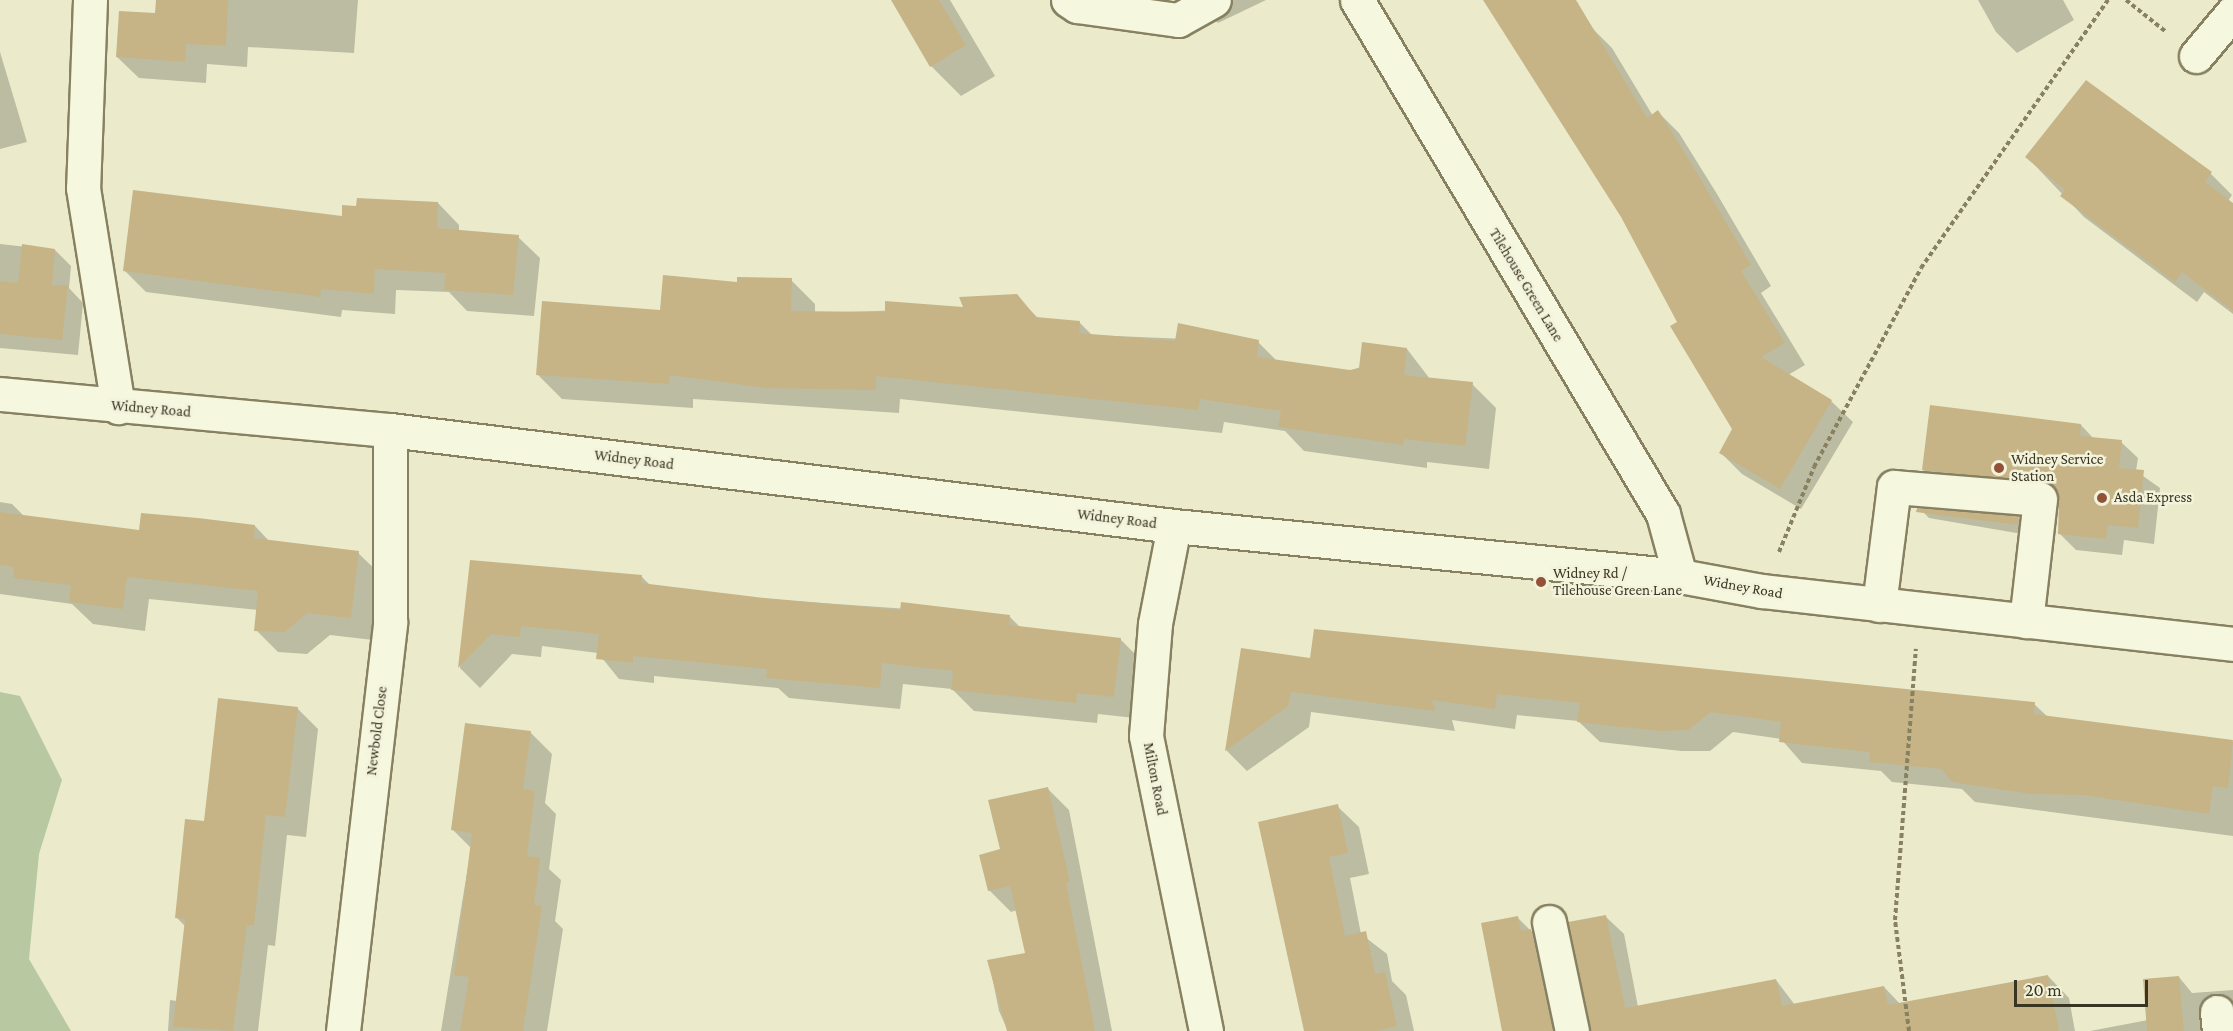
<!DOCTYPE html>
<style>
body{margin:0}
#map{position:relative;width:2233px;height:1031px;overflow:hidden;background:#ebebcc;font-family:"Crimson Pro",serif}
div>[style]{position:absolute}
[style*='--x']{left:calc(var(--x)*1px);top:calc(var(--y)*1px);width:calc(var(--w)*1px);rotate:calc(var(--a)*1deg)}
.green>*{inset:0;background:#b8c9a1}
.shadow>*{inset:0;background:#0003}
.building>*{inset:0;background:#c6b486}
.path>*{height:4px;margin-top:-2px;transform-origin:0;background:repeating-linear-gradient(90deg,#878161 0 4.5px,transparent 0 7.5px)}
.roads{filter:drop-shadow(2px 0 #878161) drop-shadow(-2px 0 #878161) drop-shadow(0 2px #878161) drop-shadow(0 -2px #878161)}
.minor>*{height:33px;margin:-16.5px;padding:0 16.5px;transform-origin:16.5px;border-radius:16.5px;background:#f6f7df}
.dots>*{width:16px;height:16px;translate:-50% -50%;box-sizing:border-box;border:3px solid #f3f3db;border-radius:50%}
span{translate:-50% -50%;white-space:nowrap;text-align:center;line-height:1.15;-webkit-text-stroke:5px #f3f3db;paint-order:stroke}
.street-label{font-size:15px;color:#393523}
.poi-label{font-size:15px;color:#393523}
.left{translate:0 -50%;text-align:left}
.scale{position:absolute;left:2014px;top:980px;width:134px;height:27px;box-sizing:border-box;border:3px solid #393523;border-top:0;padding-left:8px;font-size:18px;line-height:21px;white-space:nowrap;color:#393523;-webkit-text-stroke:4px #f3f3db;paint-order:stroke}
</style>
<div id="map">
<div class="green">
<div style="clip-path:polygon(0 692px,20px 696px,62px 780px,39px 854px,29px 959px,71px 1031px,0 1031px)"></div>
</div>
<div class="shadow">
<div style="clip-path:polygon(157px 0,358px 0,354px 53px,248px 47px,247px 67px,207px 64px,206px 83px,139px 78px,117px 57px,156px 15px)"></div>
<div style="clip-path:polygon(892px 0,950px 0,995px 76px,961px 96px,931px 66px)"></div>
<div style="clip-path:polygon(1195px 0,1266px 0,1218px 23px)"></div>
<div style="clip-path:polygon(1489px 0,1557px 0,1591px 27px,1612px 48px,1653px 116px,1658px 112px,1679px 133px,1717px 194px,1771px 286px,1761px 293px,1805px 365px,1788px 375px,1831px 401px,1853px 422px,1801px 509px,1742px 474px,1721px 453px,1734px 429px,1679px 323px,1622px 216px)"></div>
<div style="clip-path:polygon(1978px 0,2063px 0,2074px 20px,2017px 53px,1996px 32px)"></div>
<div style="clip-path:polygon(0 52px,27px 142px,0 149px)"></div>
<div style="clip-path:polygon(2027px 157px,2211px 174px,2232px 195px,2228px 201px,2233px 205px,2233px 314px,2204px 292px,2197px 302px,2084px 217px)"></div>
<div style="clip-path:polygon(438px 203px,459px 225px,459px 231px,518px 237px,540px 258px,534px 316px,467px 311px,449px 292px,396px 290px,395px 314px,342px 310px,341px 317px,146px 292px,125px 271px,343px 217px)"></div>
<div style="clip-path:polygon(0 244px,55px 250px,71px 266px,69px 288px,83px 303px,78px 355px,0 348px)"></div>
<div style="clip-path:polygon(791px 280px,815px 304px,815px 313px,965px 308px,1016px 296px,1039px 319px,1079px 322px,1092px 335px,1258px 342px,1278px 362px,1350px 371px,1407px 349px,1430px 379px,1472px 384px,1496px 408px,1489px 469px,1427px 462px,1427px 468px,1304px 451px,1285px 431px,1224px 422px,1222px 433px,900px 399px,899px 413px,693px 399px,693px 408px,562px 399px,538px 375px,661px 312px,739px 283px)"></div>
<div style="clip-path:polygon(2081px 425px,2094px 439px,2121px 442px,2138px 458px,2136px 471px,2160px 488px,2154px 544px,2124px 540px,2122px 555px,2076px 550px,2059px 533px,2059px 498px,1940px 486px,1923px 470px)"></div>
<div style="clip-path:polygon(0 502px,12px 504px,25px 517px,141px 531px,255px 526px,270px 542px,358px 553px,381px 575px,373px 640px,330px 635px,307px 654px,278px 652px,256px 630px,258px 610px,149px 599px,145px 631px,93px 624px,72px 604px,0 594px)"></div>
<div style="clip-path:polygon(1921px 510px,2018px 518px,2028px 535px,1929px 518px)"></div>
<div style="clip-path:polygon(471px 562px,641px 576px,651px 586px,765px 599px,1009px 616px,1021px 628px,1120px 639px,1141px 660px,1135px 718px,1098px 714px,1097px 723px,974px 711px,952px 689px,903px 684px,900px 709px,789px 698px,778px 688px,654px 676px,654px 683px,619px 679px,598px 653px,542px 646px,541px 657px,512px 654px,480px 688px,460px 668px)"></div>
<div style="clip-path:polygon(1242px 650px,1311px 660px,2034px 704px,2049px 718px,2233px 742px,2233px 836px,1975px 802px,1962px 789px,1892px 782px,1881px 771px,1802px 763px,1781px 739px,1733px 732px,1710px 751px,1681px 751px,1600px 742px,1578px 721px,1517px 715px,1515px 729px,1452px 720px,1455px 731px,1311px 712px,1309px 727px,1247px 771px,1226px 750px)"></div>
<div style="clip-path:polygon(297px 708px,318px 729px,306px 837px,287px 835px,275px 946px,268px 945px,258px 1031px,168px 1031px,170px 1000px,177px 1001px,186px 927px,176px 917px)"></div>
<div style="clip-path:polygon(530px 732px,552px 754px,545px 803px,556px 814px,549px 869px,561px 880px,555px 921px,563px 929px,547px 1031px,441px 1031px,471px 848px,453px 830px)"></div>
<div style="clip-path:polygon(1047px 788px,1069px 810px,1112px 1031px,1008px 1031px,999px 1011px,989px 962px,1027px 954px,1017px 910px,1011px 912px,989px 890px,1002px 850px)"></div>
<div style="clip-path:polygon(1337px 806px,1359px 827px,1369px 874px,1350px 878px,1361px 934px,1387px 954px,1392px 981px,1406px 995px,1414px 1031px,1307px 1031px,1259px 823px)"></div>
<div style="clip-path:polygon(1605px 916px,1624px 934px,1638px 1007px,1776px 980px,1795px 1005px,1884px 987px,1902px 1006px,1907px 1031px,1591px 1031px)"></div>
<div style="clip-path:polygon(1518px 918px,1549px 949px,1566px 1031px,1504px 1031px)"></div>
<div style="clip-path:polygon(2048px 976px,2069px 998px,2075px 1031px,1946px 1031px)"></div>
<div style="clip-path:polygon(2179px 977px,2192px 993px,2233px 990px,2233px 1007px,2212px 1031px,2090px 1031px,2148px 1020px)"></div>
</div>
<div class="building">
<div style="clip-path:polygon(156px 0,228px 0,226px 46px,186px 44px,185px 62px,116px 57px,119px 11px,155px 13px)"></div>
<div style="clip-path:polygon(891px 0,939px 0,966px 45px,930px 67px)"></div>
<div style="clip-path:polygon(1483px 0,1576px 0,1647px 118px,1658px 110px,1696px 171px,1751px 265px,1741px 271px,1785px 343px,1761px 357px,1832px 400px,1780px 489px,1719px 453px,1732px 429px,1670px 326px,1677px 322px,1621px 217px)"></div>
<div style="clip-path:polygon(2086px 80px,2212px 172px,2205px 182px,2233px 203px,2233px 311px,2182px 272px,2175px 282px,2060px 196px,2065px 190px,2025px 157px)"></div>
<div style="clip-path:polygon(133px 190px,342px 216px,342px 205px,356px 206px,357px 198px,438px 202px,437px 228px,519px 235px,513px 295px,444px 290px,446px 273px,375px 269px,374px 294px,321px 289px,320px 297px,123px 271px)"></div>
<div style="clip-path:polygon(22px 244px,55px 249px,52px 285px,68px 285px,62px 340px,0 334px,0 281px,18px 283px)"></div>
<div style="clip-path:polygon(663px 275px,737px 282px,737px 277px,792px 278px,791px 311px,885px 312px,885px 301px,963px 307px,959px 297px,1017px 294px,1036px 317px,1080px 321px,1079px 333px,1175px 341px,1178px 323px,1259px 340px,1257px 357px,1350px 370px,1359px 368px,1362px 342px,1407px 348px,1404px 375px,1473px 382px,1465px 446px,1404px 439px,1403px 445px,1278px 427px,1281px 411px,1200px 399px,1198px 410px,876px 376px,876px 390px,765px 388px,670px 375px,669px 384px,536px 375px,542px 301px,660px 310px)"></div>
<div style="clip-path:polygon(1930px 405px,2081px 424px,2080px 436px,2122px 440px,2119px 468px,2144px 470px,2138px 528px,2108px 525px,2106px 539px,2058px 534px,2059px 501px,2050px 483px,1922px 470px)"></div>
<div style="clip-path:polygon(1917px 508px,2019px 516px,2018px 525px,1916px 512px)"></div>
<div style="clip-path:polygon(0 512px,139px 530px,141px 513px,198px 518px,255px 525px,254px 538px,359px 551px,351px 618px,307px 613px,285px 632px,254px 631px,258px 591px,127px 577px,123px 609px,69px 602px,71px 585px,13px 578px,14px 567px,0 565px)"></div>
<div style="clip-path:polygon(470px 560px,642px 575px,641px 583px,765px 598px,900px 610px,901px 602px,960px 609px,1010px 615px,1009px 625px,1121px 638px,1114px 697px,1077px 693px,1076px 703px,951px 690px,953px 671px,882px 663px,880px 688px,766px 678px,767px 669px,633px 656px,633px 663px,596px 659px,599px 634px,521px 626px,520px 637px,491px 634px,458px 668px)"></div>
<div style="clip-path:polygon(1314px 629px,2035px 702px,2034px 714px,2233px 740px,2228px 788px,2213px 786px,2209px 814px,2083px 795px,2031px 794px,1952px 782px,1942px 769px,1869px 762px,1870px 752px,1779px 742px,1781px 722px,1711px 712px,1688px 730px,1659px 731px,1577px 722px,1580px 703px,1497px 694px,1495px 709px,1432px 700px,1435px 711px,1291px 692px,1288px 706px,1225px 751px,1241px 648px,1310px 658px)"></div>
<div style="clip-path:polygon(218px 698px,298px 707px,285px 817px,266px 815px,254px 925px,247px 925px,233px 1031px,173px 1027px,185px 919px,175px 918px,185px 819px,204px 821px)"></div>
<div style="clip-path:polygon(465px 723px,531px 731px,523px 789px,535px 791px,527px 856px,540px 858px,534px 905px,542px 906px,523px 1031px,460px 1031px,469px 977px,454px 975px,472px 833px,451px 830px)"></div>
<div style="clip-path:polygon(1048px 787px,1070px 882px,1066px 883px,1095px 1031px,1007px 1031px,987px 960px,1025px 953px,1010px 886px,988px 891px,979px 855px,1000px 849px,988px 800px)"></div>
<div style="clip-path:polygon(1338px 804px,1348px 853px,1329px 857px,1345px 936px,1366px 931px,1375px 974px,1385px 972px,1397px 1026px,1377px 1031px,1304px 1031px,1258px 822px)"></div>
<div style="clip-path:polygon(1606px 915px,1625px 1008px,1776px 979px,1782px 1006px,1884px 986px,1888px 1005px,2048px 975px,2059px 1031px,1590px 1031px,1568px 922px)"></div>
<div style="clip-path:polygon(1518px 916px,1521px 931px,1531px 929px,1553px 1031px,1502px 1031px,1481px 923px)"></div>
<div style="clip-path:polygon(2179px 976px,2184px 1031px,2147px 1031px,2143px 979px)"></div>
</div>
<div class="path">
<div style="--x:2126;--y:0;--w:50;--a:38.5"></div>
<div style="--x:1779;--y:552;--w:92;--a:-67.6"></div>
<div style="--x:1814;--y:467;--w:226;--a:-61.7"></div>
<div style="--x:1921;--y:268;--w:327;--a:-55.1"></div>
<div style="--x:1909;--y:1031;--w:112;--a:-97.2"></div>
<div style="--x:1895;--y:920;--w:272;--a:-85.6"></div>
</div>
<div class="roads">
<div class="minor">
<div style="--x:90;--y:0;--w:188;--a:92.1"></div>
<div style="--x:83;--y:188;--w:222;--a:80.9"></div>
<div style="--x:1068;--y:0;--w:11;--a:34"></div>
<div style="--x:1077;--y:6;--w:102;--a:7.9"></div>
<div style="--x:1178;--y:20;--w:41;--a:-29.1"></div>
<div style="--x:1357;--y:0;--w:598;--a:59.23"></div>
<div style="--x:1663;--y:514;--w:64;--a:74.7"></div>
<div style="--x:2196;--y:56;--w:57;--a:-49.9"></div>
<div style="--x:0;--y:394;--w:392;--a:5.3"></div>
<div style="--x:390;--y:430;--w:790;--a:6.98"></div>
<div style="--x:1174;--y:526;--w:508;--a:5.64"></div>
<div style="--x:1680;--y:576;--w:83;--a:10.4"></div>
<div style="--x:1762;--y:591;--w:474;--a:6.4"></div>
<div style="--x:1174;--y:526;--w:100;--a:101"></div>
<div style="--x:1155;--y:624;--w:112;--a:94.6"></div>
<div style="--x:1146;--y:736;--w:301;--a:78.5"></div>
<div style="--x:1879;--y:605;--w:119;--a:-82.8"></div>
<div style="--x:1894;--y:487;--w:146;--a:4.7"></div>
<div style="--x:2040;--y:499;--w:123;--a:96.5"></div>
<div style="--x:1549;--y:922;--w:111;--a:78.1"></div>
<div style="--x:2217;--y:1012;--w:19;--a:84"></div>
<div style="--x:343;--y:1031;--w:412;--a:-83.4"></div>
<div style="--x:390;--y:622;--w:192;--a:-90"></div>
</div>
</div>
<div class="dots">
<div style="left:1999px;top:468px;background:#915237"></div>
<div style="left:2102px;top:498px;background:#915237"></div>
<div style="left:1541px;top:582px;background:#915237"></div>
</div>
<div class="street-label">
<span style="left:1526px;top:285px;rotate:59deg">Tilehouse Green Lane</span>
<span style="left:151px;top:409px;rotate:5deg">Widney Road</span>
<span style="left:634px;top:460px;rotate:7deg">Widney Road</span>
<span style="left:1117px;top:519px;rotate:7deg">Widney Road</span>
<span style="left:1743px;top:587px;rotate:10deg">Widney Road</span>
<span style="left:377px;top:731px;rotate:-83deg">Newbold Close</span>
<span style="left:1155px;top:779px;rotate:79deg">Milton Road</span>
</div>
<div class="poi-label">
<span class="left" style="left:2011px;top:468px">Widney Service<br>Station</span>
<span class="left" style="left:2114px;top:498px">Asda Express</span>
<span class="left" style="left:1553px;top:582px">Widney Rd /<br>Tilehouse Green Lane</span>
</div>
<div class="scale">20 m</div>
</div>
